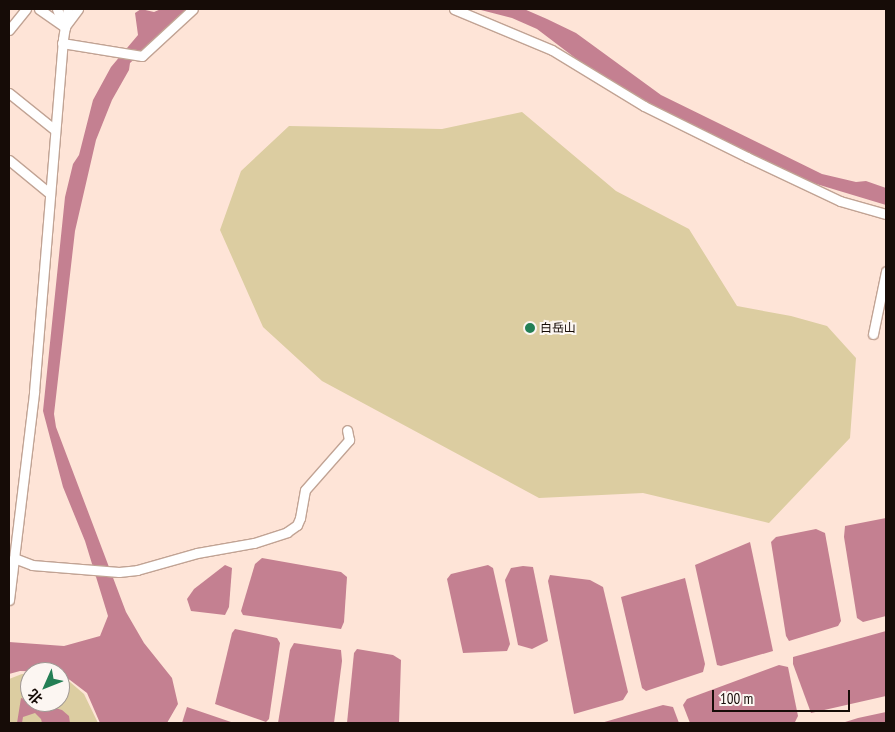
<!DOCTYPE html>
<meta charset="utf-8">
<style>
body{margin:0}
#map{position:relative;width:895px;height:732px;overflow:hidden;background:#fee4d7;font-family:"PT Sans Narrow","Noto Sans SC",sans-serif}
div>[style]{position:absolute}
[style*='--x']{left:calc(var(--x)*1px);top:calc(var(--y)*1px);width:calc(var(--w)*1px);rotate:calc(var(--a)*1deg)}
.green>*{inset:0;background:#dccda1}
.water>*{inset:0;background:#c48091}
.roads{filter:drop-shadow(1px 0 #c1a394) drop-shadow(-1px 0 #c1a394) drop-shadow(0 1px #c1a394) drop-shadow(0 -1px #c1a394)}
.street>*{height:9px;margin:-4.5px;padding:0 4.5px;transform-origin:4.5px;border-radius:4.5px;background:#fff}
.dots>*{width:14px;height:14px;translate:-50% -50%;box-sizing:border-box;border:2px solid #fcf6f2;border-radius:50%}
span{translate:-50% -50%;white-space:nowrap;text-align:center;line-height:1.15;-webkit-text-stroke:4px #fcf6f2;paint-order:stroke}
.poi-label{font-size:12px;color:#160c07}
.left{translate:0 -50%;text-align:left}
.frame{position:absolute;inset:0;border:10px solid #160c07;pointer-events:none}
.north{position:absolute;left:20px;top:662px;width:50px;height:50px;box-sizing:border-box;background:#fcf6f2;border:1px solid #a09894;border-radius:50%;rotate:226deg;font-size:14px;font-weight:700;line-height:20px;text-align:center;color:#160c07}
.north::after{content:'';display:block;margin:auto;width:18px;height:22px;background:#247f55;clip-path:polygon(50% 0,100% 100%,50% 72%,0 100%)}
.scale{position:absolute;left:712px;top:690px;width:138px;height:22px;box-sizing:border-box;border:2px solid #160c07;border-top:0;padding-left:6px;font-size:15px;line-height:18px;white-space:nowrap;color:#160c07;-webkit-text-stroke:4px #fcf6f2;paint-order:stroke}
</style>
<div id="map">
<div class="green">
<div style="clip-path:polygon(522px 112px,616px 191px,689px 229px,737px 306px,791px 316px,827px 326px,856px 358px,850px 438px,769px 523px,643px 493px,539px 498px,322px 381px,263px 327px,220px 230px,241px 171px,289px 126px,442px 129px)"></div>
<div style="clip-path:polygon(22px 674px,30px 674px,30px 702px,60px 702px,60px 679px,70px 682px,84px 694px,98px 723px,9px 723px,9px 679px)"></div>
</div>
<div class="water">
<div style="clip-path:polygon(141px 9px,154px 12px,161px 9px,190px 9px,130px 63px,129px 70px,112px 100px,96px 140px,75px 231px,54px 414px,56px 427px,126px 612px,144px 643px,172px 678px,178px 704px,167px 723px,100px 723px,87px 693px,70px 680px,60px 675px,60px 672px,20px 671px,9px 674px,9px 642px,64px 646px,100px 636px,108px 616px,85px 541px,63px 487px,43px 411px,65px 197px,73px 164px,79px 155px,93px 100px,111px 67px,138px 35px,135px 13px)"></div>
<div style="clip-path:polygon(477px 9px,524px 9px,547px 19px,576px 33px,661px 95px,822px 174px,856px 182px,866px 181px,886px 188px,886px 205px,813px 183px,774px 165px,649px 105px,599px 76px,537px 29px,512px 18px)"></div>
<div style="clip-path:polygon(886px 518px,886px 616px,863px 622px,857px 618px,844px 537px,845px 526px)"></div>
<div style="clip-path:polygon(816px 529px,825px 533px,841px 621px,838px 626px,789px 641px,786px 636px,771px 542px,776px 537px)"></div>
<div style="clip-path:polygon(750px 542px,773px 651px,721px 666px,717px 665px,695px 565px)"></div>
<div style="clip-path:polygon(262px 558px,341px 572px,347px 577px,344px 622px,341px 629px,243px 615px,241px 611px,255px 564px)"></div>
<div style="clip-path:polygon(225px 565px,232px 568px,229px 607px,225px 615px,191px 611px,187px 599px,194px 589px)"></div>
<div style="clip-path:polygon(488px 565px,493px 568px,510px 644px,507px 651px,463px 653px,447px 579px,451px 574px)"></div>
<div style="clip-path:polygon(523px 566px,533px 567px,548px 641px,532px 649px,518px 645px,505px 580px,511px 568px)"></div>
<div style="clip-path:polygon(550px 575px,590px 580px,603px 587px,628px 692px,623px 700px,574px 714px,548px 581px)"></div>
<div style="clip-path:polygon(685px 578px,705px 664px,703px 672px,646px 691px,642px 688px,621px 597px)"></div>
<div style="clip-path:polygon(235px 629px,277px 638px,280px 643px,269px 719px,266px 722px,215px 704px,232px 633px)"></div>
<div style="clip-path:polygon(886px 631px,886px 696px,811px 713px,793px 664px,793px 657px)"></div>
<div style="clip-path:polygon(294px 643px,341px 650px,342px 661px,334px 723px,278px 723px,290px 650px)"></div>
<div style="clip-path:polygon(357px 649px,393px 655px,401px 660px,399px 723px,347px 723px,354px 653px)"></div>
<div style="clip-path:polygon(779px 665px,788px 667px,798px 716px,795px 722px,690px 723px,683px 705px,687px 699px)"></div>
<div style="clip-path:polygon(21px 698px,62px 710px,69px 716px,70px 723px,42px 723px,41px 719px,35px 713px,23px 717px,22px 723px,17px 723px)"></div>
<div style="clip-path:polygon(663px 705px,673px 707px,679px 723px,601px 723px)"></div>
<div style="clip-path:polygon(187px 707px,234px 723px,182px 723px)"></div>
<div style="clip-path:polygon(886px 712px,886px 723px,842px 723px,858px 718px)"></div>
</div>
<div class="roads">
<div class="street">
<div style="--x:39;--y:9;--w:32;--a:35"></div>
<div style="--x:57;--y:9;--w:16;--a:68"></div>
<div style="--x:454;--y:9;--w:106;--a:22.7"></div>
<div style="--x:552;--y:50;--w:108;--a:31.3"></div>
<div style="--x:644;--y:106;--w:115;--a:26.3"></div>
<div style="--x:747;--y:157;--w:103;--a:25.3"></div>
<div style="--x:840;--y:201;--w:48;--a:15.8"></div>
<div style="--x:66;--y:25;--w:20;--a:-53"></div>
<div style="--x:9;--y:30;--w:27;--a:-51"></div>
<div style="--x:62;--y:43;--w:81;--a:9.2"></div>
<div style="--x:142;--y:56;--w:69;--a:-42.7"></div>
<div style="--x:9;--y:93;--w:59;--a:38.8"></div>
<div style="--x:9;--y:160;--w:52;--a:39.5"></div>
<div style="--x:873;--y:334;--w:64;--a:-78.3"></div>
<div style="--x:14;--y:558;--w:19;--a:21"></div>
<div style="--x:32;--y:565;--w:87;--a:4.6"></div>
<div style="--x:119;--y:572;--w:18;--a:-6"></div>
<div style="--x:137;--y:570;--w:62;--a:-15.8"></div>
<div style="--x:197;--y:553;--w:58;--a:-10"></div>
<div style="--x:254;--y:543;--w:35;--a:-18"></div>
<div style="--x:287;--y:532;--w:12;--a:-35"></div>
<div style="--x:297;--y:525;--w:8;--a:-67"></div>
<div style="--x:300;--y:518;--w:28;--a:-80"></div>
<div style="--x:305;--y:490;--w:67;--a:-48.7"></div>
<div style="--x:349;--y:440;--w:10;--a:-101"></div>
<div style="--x:9;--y:600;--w:209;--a:-83.1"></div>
<div style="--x:34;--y:392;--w:354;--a:-85.3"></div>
<div style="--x:63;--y:39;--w:30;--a:-81"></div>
</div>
</div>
<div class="dots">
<div style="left:530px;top:328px;background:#247f55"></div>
</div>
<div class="poi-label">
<span class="left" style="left:540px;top:328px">白岳山</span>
</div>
<div class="frame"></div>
<div class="north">北</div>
<div class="scale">100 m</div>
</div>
